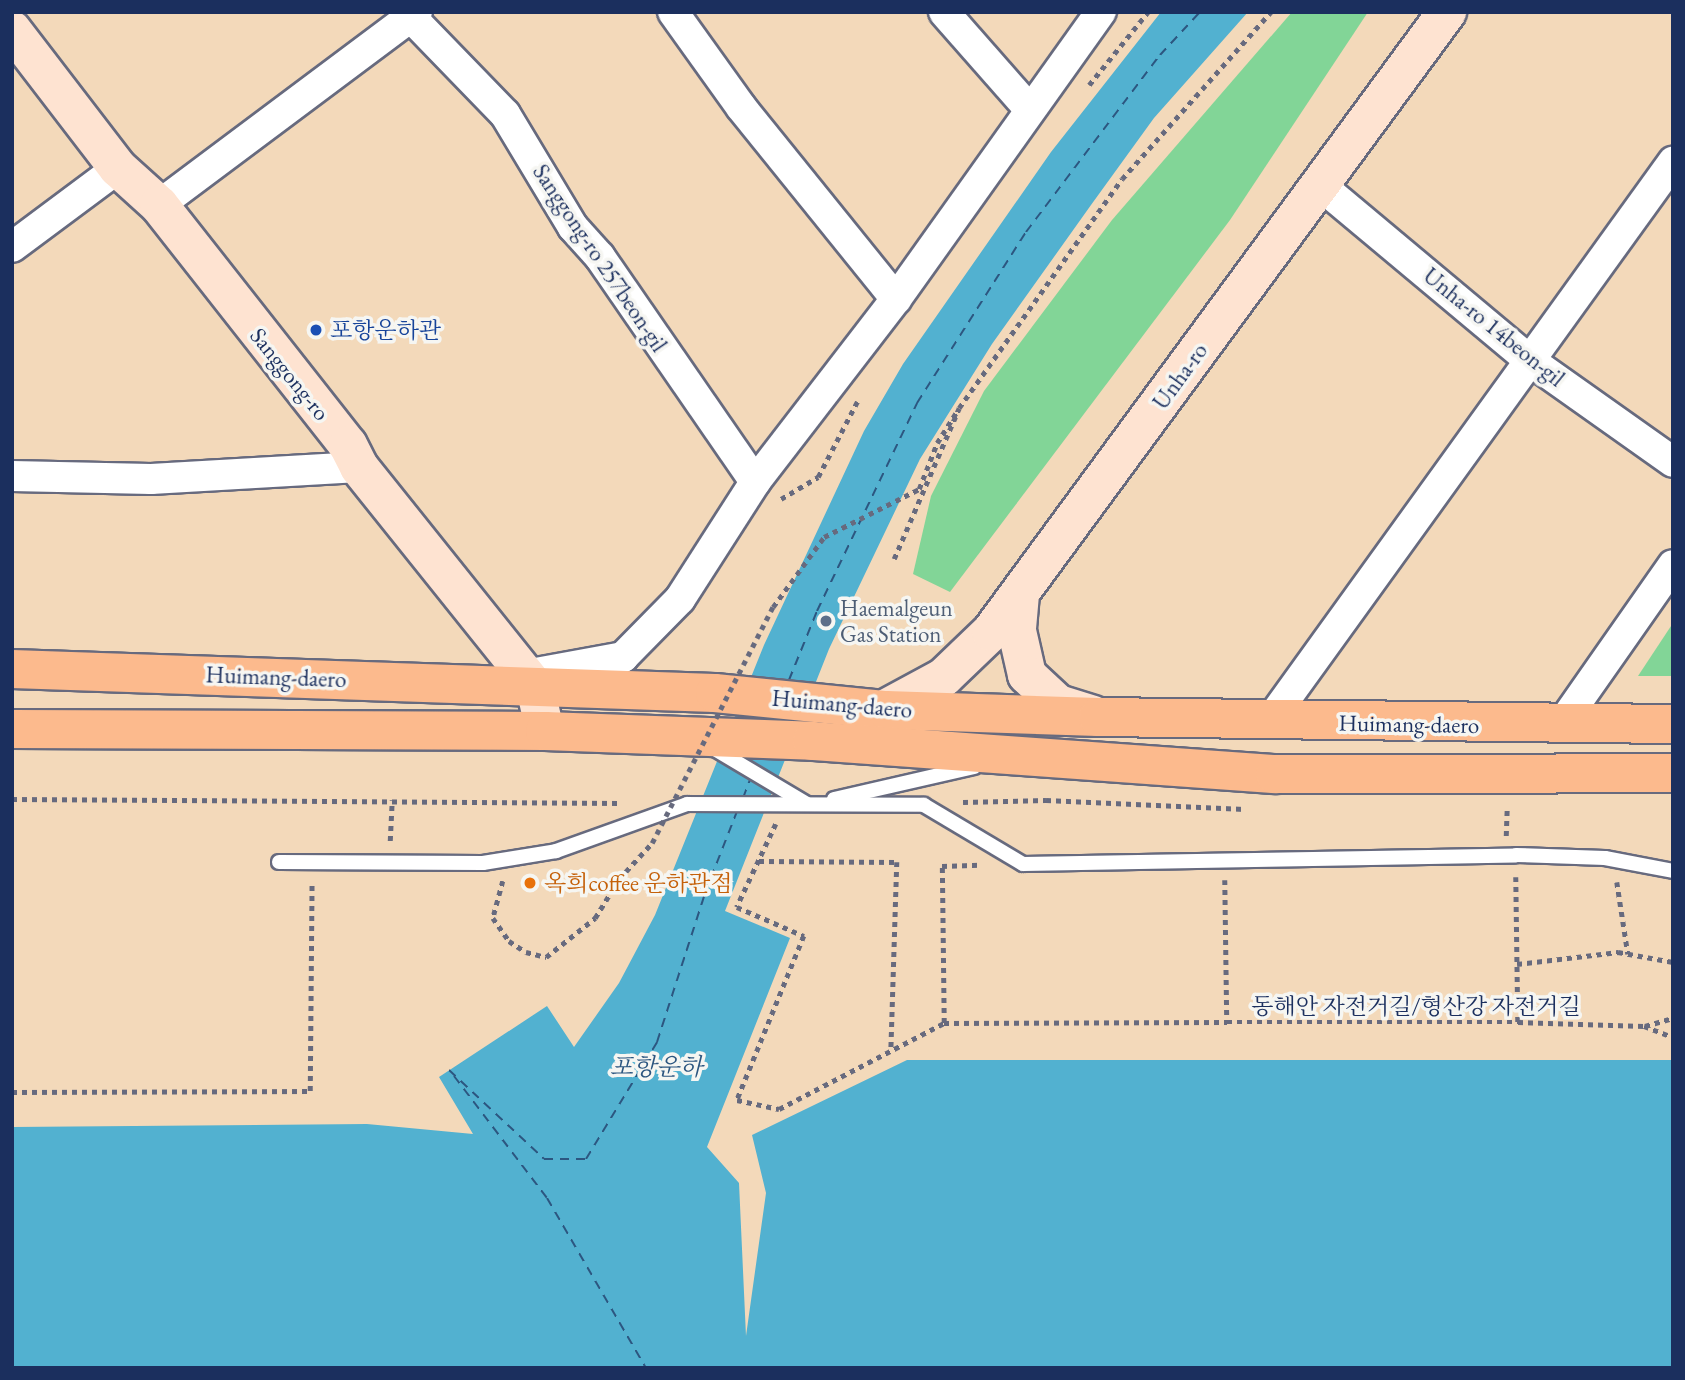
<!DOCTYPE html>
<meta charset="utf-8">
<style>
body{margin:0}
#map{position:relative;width:1685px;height:1380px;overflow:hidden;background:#f3d9ba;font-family:"EB Garamond","Noto Serif KR",serif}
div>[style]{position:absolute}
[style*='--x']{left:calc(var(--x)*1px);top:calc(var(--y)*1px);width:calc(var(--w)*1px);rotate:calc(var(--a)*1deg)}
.green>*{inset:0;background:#82d597}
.water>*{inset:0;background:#52b1d0}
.ferry>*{height:2px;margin-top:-1px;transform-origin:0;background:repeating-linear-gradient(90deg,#2c5680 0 9px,transparent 0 16px)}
.path>*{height:4.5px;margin-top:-2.25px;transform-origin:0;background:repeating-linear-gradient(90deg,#676a7e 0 5px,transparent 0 10px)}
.roads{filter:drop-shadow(2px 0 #676a7e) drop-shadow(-2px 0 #676a7e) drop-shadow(0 2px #676a7e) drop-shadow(0 -2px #676a7e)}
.lane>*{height:14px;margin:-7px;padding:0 7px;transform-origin:7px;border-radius:7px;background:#fff}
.street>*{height:30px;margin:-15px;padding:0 15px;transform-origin:15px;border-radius:15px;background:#fff}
.secondary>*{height:38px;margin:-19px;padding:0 19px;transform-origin:19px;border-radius:19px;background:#fee3d1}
.primary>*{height:38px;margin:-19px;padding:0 19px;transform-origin:19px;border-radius:19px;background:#fcba8d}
.path-bridge>*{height:4.5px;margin-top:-2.25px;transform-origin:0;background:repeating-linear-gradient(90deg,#676a7e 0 5px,transparent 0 10px)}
.dots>*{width:19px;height:19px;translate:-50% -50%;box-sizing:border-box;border:4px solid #f6f6f2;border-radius:50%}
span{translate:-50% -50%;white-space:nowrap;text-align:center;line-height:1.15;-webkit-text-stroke:7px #f6f6f2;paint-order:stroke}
.street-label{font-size:23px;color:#1b2f5e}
.transit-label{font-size:23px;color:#164399}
.left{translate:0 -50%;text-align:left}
.service-label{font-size:23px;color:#4e5e75}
.food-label{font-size:23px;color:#c56008}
.water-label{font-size:24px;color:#2c5680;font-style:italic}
.frame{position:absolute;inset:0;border:14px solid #1b2f5e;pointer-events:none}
</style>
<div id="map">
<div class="green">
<div style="clip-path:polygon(1292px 12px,1368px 12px,1230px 220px,950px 592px,913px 574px,931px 496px,984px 391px,1112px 220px)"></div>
<div style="clip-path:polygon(1673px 623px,1673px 676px,1638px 676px)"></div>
</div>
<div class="water">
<div style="clip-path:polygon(1161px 12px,1248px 12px,1154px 118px,1091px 205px,992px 344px,920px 459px,829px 649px,725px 911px,790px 938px,707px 1147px,739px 1183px,746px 1336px,766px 1193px,752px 1135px,907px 1060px,1673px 1060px,1673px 1368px,12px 1368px,12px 1127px,367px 1124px,473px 1134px,439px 1077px,547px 1006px,574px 1047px,619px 983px,655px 915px,764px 645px,864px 431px,903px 364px,1051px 152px)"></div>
</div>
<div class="ferry">
<div style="--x:789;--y:680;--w:74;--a:-67.9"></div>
<div style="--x:817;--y:611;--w:231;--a:-64.3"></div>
<div style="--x:917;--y:403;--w:203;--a:-57.5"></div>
<div style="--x:1026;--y:232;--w:222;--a:-52.9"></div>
<div style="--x:1160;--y:55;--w:59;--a:-47.1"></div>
<div style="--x:743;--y:798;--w:22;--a:-69"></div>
<div style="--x:449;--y:1070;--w:130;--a:43.1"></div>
<div style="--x:544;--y:1159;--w:42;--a:0"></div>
<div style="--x:586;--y:1159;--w:137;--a:-58.7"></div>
<div style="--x:657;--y:1042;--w:157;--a:-72.1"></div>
<div style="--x:705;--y:893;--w:90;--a:-68.6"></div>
<div style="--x:454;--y:1076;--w:153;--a:52.7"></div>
<div style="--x:547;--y:1198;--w:197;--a:59.8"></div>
</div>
<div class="path">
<div style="--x:1089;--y:85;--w:94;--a:-51.1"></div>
<div style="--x:781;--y:499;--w:43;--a:-30.7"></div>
<div style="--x:818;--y:477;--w:85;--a:-62.5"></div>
<div style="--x:894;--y:559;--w:164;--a:-66.7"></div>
<div style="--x:959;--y:408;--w:281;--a:-54.6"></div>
<div style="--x:1122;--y:179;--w:224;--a:-48.3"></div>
<div style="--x:12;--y:799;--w:608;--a:0.38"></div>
<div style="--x:963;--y:802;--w:83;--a:-1.4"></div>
<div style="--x:1046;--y:800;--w:199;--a:2.6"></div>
<div style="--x:776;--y:824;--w:92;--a:115.2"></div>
<div style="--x:737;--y:907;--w:73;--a:23.4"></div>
<div style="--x:804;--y:936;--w:177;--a:112.2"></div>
<div style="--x:737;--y:1100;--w:43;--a:12.1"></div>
<div style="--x:779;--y:1109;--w:186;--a:-27.5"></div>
<div style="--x:944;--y:1023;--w:283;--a:-0.2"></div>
<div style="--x:1506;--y:836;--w:27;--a:-88"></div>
<div style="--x:390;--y:841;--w:41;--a:-87.2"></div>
<div style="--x:759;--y:861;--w:138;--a:0.4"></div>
<div style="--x:897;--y:862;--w:188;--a:91.8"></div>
<div style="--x:1516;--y:877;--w:145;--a:89.2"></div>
<div style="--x:1225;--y:880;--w:142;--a:89.2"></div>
<div style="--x:1227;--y:1022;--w:291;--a:0"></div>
<div style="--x:1518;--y:1022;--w:126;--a:1.8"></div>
<div style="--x:1644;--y:1026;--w:31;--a:21"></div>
<div style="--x:503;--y:881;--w:38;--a:105"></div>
<div style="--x:493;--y:918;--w:28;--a:55"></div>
<div style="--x:509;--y:941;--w:20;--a:33"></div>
<div style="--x:526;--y:952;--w:21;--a:14"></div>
<div style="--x:546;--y:957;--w:63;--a:-38.5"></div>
<div style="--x:1617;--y:882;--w:73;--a:81.3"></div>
<div style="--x:1517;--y:964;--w:102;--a:-6.8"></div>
<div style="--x:1618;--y:952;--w:56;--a:10.3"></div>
<div style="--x:944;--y:1023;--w:157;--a:-90.7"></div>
<div style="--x:942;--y:866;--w:38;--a:-2"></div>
<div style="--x:1645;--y:1026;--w:29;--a:-16"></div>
<div style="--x:12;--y:1092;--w:298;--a:-0.2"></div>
<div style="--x:310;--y:1091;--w:209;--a:-89.5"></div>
</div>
<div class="roads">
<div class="lane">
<div style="--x:713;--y:748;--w:109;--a:30.8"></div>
<div style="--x:834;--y:799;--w:144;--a:-12.9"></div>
<div style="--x:279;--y:862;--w:204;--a:0.3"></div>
<div style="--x:483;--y:863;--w:74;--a:-9.3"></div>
<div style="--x:556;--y:851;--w:139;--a:-19.7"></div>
<div style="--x:687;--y:804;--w:237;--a:0.2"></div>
<div style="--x:924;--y:805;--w:115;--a:30.8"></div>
<div style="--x:1023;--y:864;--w:493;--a:-1"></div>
<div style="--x:1516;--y:855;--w:89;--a:1.9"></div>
<div style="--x:1605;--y:858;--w:69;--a:10.8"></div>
</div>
<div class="street">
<div style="--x:406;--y:12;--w:142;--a:45.9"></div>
<div style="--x:505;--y:114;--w:132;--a:59"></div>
<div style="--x:573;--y:227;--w:40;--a:48"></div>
<div style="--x:600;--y:257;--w:273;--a:55.4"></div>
<div style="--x:673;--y:12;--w:117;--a:54.4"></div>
<div style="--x:741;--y:107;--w:247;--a:51.1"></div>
<div style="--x:944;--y:12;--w:130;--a:48.7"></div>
<div style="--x:1320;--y:185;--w:276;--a:39.9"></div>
<div style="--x:1532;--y:362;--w:173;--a:35.3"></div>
<div style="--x:159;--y:205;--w:322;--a:-36.8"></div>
<div style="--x:12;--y:247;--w:132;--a:-36.7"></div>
<div style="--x:12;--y:476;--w:139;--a:1.2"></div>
<div style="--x:151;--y:479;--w:208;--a:-3.3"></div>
<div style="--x:525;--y:675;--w:100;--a:-10.4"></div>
<div style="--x:623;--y:657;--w:81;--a:-45.5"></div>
<div style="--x:680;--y:599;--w:139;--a:-57.3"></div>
<div style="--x:755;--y:482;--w:231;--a:-52.4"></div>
<div style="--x:896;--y:299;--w:353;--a:-54.5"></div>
<div style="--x:1269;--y:722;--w:691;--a:-54.19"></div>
<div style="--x:1561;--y:725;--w:195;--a:-55"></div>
</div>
<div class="secondary">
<div style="--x:12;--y:30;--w:174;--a:52.5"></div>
<div style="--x:118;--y:168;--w:55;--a:42.1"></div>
<div style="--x:159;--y:205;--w:305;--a:51.8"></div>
<div style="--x:348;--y:445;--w:25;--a:63"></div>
<div style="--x:359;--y:467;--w:282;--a:51.3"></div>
<div style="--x:535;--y:687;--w:45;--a:77.2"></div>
<div style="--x:1020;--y:594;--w:37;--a:95"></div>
<div style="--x:1017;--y:631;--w:45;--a:77.2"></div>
<div style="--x:1027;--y:675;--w:42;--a:43.1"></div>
<div style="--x:1058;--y:704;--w:37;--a:17"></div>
<div style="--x:874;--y:715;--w:80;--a:-28.5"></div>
<div style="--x:944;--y:677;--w:65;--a:-43.8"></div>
<div style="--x:991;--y:632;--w:770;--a:-53.67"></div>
</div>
<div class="primary">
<div style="--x:12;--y:669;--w:703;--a:1.96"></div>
<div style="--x:715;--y:693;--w:172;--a:5.7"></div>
<div style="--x:886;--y:710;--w:212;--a:1.9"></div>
<div style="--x:1098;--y:717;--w:575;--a:0.7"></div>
<div style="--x:12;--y:729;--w:533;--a:0.21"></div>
<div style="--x:545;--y:731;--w:267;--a:2.1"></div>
<div style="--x:812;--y:741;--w:464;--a:4.1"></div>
<div style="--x:1275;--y:774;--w:398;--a:-0.1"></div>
</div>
</div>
<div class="path-bridge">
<div style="--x:595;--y:918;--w:46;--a:-58.4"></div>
<div style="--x:619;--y:879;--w:49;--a:-47.5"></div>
<div style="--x:652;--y:843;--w:265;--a:-62.9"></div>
<div style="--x:773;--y:607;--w:87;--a:-53.9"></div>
<div style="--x:824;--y:537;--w:106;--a:-26.8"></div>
<div style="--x:919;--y:489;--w:49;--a:-68.6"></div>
<div style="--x:937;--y:443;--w:41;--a:-57.8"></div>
</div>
<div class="dots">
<div style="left:316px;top:330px;background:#1a4fb4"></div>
<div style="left:826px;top:621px;background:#5c6f8a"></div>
<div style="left:530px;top:883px;background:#e8710a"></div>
</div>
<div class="street-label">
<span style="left:600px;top:258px;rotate:56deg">Sanggong-ro 257beon-gil</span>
<span style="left:1494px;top:327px;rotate:39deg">Unha-ro 14beon-gil</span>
<span style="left:290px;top:374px;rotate:51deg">Sanggong-ro</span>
<span style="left:1180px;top:376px;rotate:-54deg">Unha-ro</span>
<span style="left:276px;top:677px;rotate:2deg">Huimang-daero</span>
<span style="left:842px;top:704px;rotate:5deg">Huimang-daero</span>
<span style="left:1409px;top:724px;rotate:1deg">Huimang-daero</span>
<span style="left:1416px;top:1006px">동해안 자전거길/형산강 자전거길</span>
</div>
<div class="transit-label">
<span class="left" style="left:330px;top:330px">포항운하관</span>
</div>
<div class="service-label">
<span class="left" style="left:840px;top:621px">Haemalgeun<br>Gas Station</span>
</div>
<div class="food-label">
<span class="left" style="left:544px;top:883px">옥희coffee 운하관점</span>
</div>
<div class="water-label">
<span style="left:656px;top:1067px">포항운하</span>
</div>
<div class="frame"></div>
</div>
